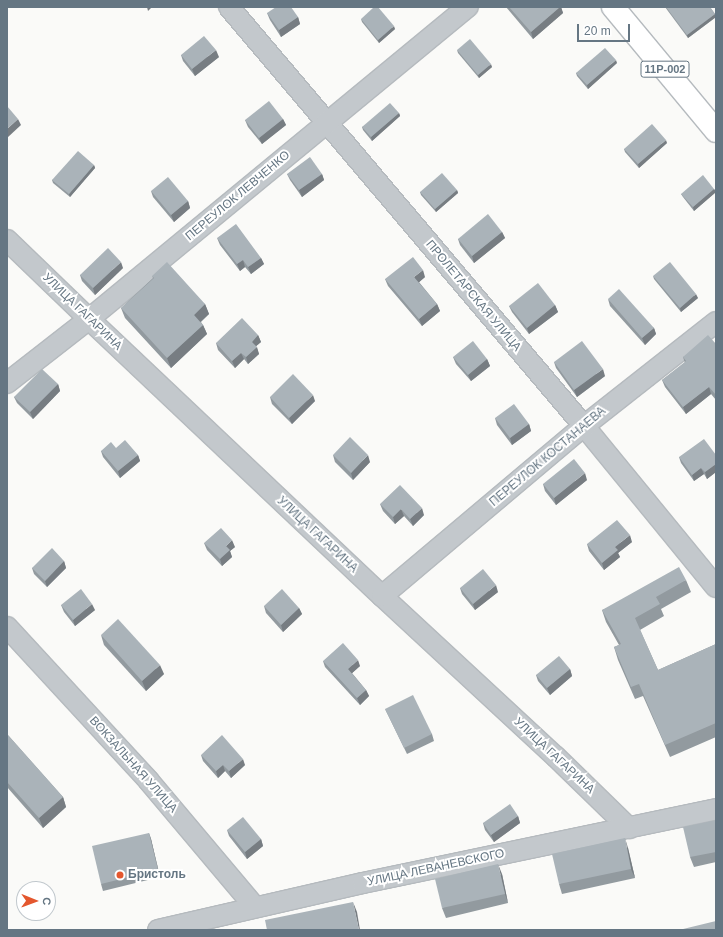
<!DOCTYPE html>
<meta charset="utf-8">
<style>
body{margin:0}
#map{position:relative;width:723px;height:937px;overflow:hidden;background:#fafaf8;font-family:Helvetica,sans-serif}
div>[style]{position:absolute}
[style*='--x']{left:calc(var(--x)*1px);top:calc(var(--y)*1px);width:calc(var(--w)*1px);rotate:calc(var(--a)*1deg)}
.roads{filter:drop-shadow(1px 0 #b5babe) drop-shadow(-1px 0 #b5babe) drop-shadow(0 1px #b5babe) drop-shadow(0 -1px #b5babe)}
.street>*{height:20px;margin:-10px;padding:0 10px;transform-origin:10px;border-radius:10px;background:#c3c8cc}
.primary>*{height:22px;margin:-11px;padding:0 11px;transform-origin:11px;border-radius:11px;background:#fff}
.wall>*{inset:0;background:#929a9f}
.shaded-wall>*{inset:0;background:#777d82}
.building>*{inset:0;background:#aab3b9}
.dots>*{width:11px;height:11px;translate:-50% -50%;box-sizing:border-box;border:2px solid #fff;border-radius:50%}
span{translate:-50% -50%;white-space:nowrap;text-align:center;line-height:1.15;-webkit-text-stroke:4px #fff;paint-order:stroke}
.shield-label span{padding:1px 3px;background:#fff;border:1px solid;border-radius:3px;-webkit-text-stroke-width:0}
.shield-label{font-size:11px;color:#657683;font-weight:700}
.street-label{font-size:12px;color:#657683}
.poi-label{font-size:12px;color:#657683;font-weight:700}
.left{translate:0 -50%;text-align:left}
.frame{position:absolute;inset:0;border:8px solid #657683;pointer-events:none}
.north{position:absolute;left:16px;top:881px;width:40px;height:40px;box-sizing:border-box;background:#fff;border:1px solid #c1c8cd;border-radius:50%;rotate:91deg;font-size:11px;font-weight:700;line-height:16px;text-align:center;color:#657683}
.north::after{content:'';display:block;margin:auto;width:14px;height:18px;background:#e4572e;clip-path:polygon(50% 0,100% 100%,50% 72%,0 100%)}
.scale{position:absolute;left:577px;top:24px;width:53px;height:18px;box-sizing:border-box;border:2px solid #657683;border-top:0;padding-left:5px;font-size:12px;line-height:14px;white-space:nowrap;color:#657683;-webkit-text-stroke:3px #fff;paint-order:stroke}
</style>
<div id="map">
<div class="roads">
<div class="street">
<div style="--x:229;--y:7;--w:549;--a:49.73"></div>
<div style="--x:584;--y:426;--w:208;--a:50.7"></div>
<div style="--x:7;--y:240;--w:114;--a:43.9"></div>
<div style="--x:89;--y:319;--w:403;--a:43.4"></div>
<div style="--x:382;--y:596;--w:237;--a:42.8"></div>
<div style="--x:556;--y:757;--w:102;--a:44.2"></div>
<div style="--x:7;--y:383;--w:104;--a:-38"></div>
<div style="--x:89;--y:319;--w:491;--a:-39.5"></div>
<div style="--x:382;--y:596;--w:264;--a:-40.1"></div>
<div style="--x:584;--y:426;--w:168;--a:-38.2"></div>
<div style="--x:7;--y:627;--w:208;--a:47.3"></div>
<div style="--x:148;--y:780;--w:166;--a:49.9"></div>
<div style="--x:158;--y:930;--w:210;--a:-12.9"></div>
<div style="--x:363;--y:883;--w:361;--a:-11.8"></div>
</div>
<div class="primary">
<div style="--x:613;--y:7;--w:161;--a:50.3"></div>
</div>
</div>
<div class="wall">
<div style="clip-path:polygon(506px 7px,561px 7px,563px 13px,533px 39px)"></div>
<div style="clip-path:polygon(665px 7px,710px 7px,715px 14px,716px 17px,688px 38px)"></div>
<div style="clip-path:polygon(267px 13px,298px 17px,300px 24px,281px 37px,270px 20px)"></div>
<div style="clip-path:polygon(361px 19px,395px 29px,379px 43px,362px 22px)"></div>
<div style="clip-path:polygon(457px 50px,492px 67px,479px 78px,458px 53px)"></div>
<div style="clip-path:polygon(181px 55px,219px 57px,195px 76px,183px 61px)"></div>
<div style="clip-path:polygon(617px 63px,588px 89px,577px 76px,576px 73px)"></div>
<div style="clip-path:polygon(399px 113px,400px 116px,372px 141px,363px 130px,362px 127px)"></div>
<div style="clip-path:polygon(283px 119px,286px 125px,262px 144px,248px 127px,245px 120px)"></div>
<div style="clip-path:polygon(667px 143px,639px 168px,625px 152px,624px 149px)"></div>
<div style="clip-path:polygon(94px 165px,95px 168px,70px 197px,53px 183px,52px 180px)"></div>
<div style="clip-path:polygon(287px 174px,322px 174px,324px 180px,302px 197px,290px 180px)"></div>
<div style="clip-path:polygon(714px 189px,716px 192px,694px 211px,683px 197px,681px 194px)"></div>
<div style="clip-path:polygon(457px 190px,458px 193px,436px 212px,421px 195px,420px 192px)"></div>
<div style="clip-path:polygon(151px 191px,188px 201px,190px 208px,174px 222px,153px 197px)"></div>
<div style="clip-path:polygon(502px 232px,505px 238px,474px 263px,460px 245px,458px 239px)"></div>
<div style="clip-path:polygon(217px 238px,261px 258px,264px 264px,251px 274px,245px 267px,240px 271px,220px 245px)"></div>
<div style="clip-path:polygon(123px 268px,95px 295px,82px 281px,80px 275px)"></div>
<div style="clip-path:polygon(152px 276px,205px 304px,209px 314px,201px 322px,203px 325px,207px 334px,171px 368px,125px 318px,121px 308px,153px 278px)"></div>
<div style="clip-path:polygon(653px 276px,698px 298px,681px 312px,654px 279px)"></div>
<div style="clip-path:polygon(425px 277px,419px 282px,437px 304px,440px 311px,422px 326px,388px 286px,385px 279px)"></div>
<div style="clip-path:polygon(608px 299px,654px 328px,656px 334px,645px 345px,610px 306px)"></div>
<div style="clip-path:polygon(555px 305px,558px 312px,529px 334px,512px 312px,509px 306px)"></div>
<div style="clip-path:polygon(258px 335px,261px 342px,256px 346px,259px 354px,248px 364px,244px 359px,235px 368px,218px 350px,216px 343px)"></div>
<div style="clip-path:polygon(716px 344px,716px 400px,711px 394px,686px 414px,665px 387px,662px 380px,685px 363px,683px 357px)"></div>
<div style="clip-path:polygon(453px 357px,487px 359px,490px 366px,471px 381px,456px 364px)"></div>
<div style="clip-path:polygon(554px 362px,605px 376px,577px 397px,556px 368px)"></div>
<div style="clip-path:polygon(58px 384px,60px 391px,33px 419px,17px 403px,14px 397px)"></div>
<div style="clip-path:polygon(270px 397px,315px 401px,292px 424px,272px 404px)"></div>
<div style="clip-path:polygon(495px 418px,529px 424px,531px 431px,512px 445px,497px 425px)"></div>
<div style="clip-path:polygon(116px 448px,138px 455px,140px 461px,120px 478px,103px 457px,101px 451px)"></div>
<div style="clip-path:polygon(333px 455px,370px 462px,353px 480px,335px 462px)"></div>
<div style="clip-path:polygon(716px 455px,716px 472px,707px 479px,704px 474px,694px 481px,681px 463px,679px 457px)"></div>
<div style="clip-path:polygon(587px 480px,556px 505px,545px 491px,543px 484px)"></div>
<div style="clip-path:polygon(380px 504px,424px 515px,413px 526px,404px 516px,395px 524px,383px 511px)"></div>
<div style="clip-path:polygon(632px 542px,618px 553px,620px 557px,604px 570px,589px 551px,587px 544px)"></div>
<div style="clip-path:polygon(204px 543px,235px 547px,230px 551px,232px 557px,222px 566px,207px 550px)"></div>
<div style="clip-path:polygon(64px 561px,66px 568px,47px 587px,34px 574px,32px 568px)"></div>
<div style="clip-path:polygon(686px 580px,691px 592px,661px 609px,664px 616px,640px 630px,658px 670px,716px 644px,716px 737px,670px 757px,643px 696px,635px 699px,618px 660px,614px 647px,619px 645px,606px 622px,602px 610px)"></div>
<div style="clip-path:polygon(460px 588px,498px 592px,475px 610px,462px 594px)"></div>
<div style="clip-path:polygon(61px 605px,95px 610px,75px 626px,64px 612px)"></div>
<div style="clip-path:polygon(264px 606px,299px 608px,302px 614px,283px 632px,266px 613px)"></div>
<div style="clip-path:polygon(101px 635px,164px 674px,146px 691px,104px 645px)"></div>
<div style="clip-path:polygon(323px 661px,360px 666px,352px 673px,366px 690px,369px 696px,360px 705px,325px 667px)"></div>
<div style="clip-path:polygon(570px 669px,572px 676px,550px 695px,538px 681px,536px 675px)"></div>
<div style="clip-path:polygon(385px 709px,432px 734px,434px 741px,407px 754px,388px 715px)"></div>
<div style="clip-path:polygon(7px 734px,63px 797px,66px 807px,43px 828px,7px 787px)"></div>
<div style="clip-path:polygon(201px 755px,245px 765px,231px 778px,225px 771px,218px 778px,203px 761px)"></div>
<div style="clip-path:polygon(518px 816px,520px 823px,494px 842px,485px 830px,483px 823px)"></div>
<div style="clip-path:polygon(716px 820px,716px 862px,694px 867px,690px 857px)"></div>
<div style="clip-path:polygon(227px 830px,261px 839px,263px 846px,247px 859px,229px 836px)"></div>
<div style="clip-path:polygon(149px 833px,151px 839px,160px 877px,103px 891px,101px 884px)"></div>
<div style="clip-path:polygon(628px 848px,635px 878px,562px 894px,559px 884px)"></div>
<div style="clip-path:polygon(502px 874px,508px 903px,446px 918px,442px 908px)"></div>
</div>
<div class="shaded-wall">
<div style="clip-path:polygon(147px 7px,152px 7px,148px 11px)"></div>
<div style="clip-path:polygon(560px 7px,561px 7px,563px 13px,533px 39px,531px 32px)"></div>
<div style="clip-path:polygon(715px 14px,716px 17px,688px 38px,687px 35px)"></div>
<div style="clip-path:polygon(298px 17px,300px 24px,281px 37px,279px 30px)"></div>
<div style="clip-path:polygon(394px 26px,395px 29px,379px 43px,378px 40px)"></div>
<div style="clip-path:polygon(216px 50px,219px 57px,195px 76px,192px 69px)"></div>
<div style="clip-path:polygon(616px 60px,617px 63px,588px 89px,587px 85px)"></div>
<div style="clip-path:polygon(491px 64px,492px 67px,479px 78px,478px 75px)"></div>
<div style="clip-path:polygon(399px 113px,400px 116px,372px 141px,371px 137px)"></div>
<div style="clip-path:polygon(18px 119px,21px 125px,7px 138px,7px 129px)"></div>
<div style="clip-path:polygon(283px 119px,286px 125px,262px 144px,259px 138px)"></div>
<div style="clip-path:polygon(666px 140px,667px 143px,639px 168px,638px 164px)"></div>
<div style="clip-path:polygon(94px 165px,95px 168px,70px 197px,69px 194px)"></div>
<div style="clip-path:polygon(322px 174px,324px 180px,302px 197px,299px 190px)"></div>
<div style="clip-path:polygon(714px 189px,716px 192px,694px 211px,693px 207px)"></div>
<div style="clip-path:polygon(457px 190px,458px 193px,436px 212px,435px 209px)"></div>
<div style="clip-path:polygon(188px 201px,190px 208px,174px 222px,171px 215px)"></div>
<div style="clip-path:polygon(502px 232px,505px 238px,474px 263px,472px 256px)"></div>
<div style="clip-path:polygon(261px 258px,264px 264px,251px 274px,248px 267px)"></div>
<div style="clip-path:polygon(243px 260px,245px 267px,240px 271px,237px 264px)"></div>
<div style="clip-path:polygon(121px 262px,123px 268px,95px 295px,93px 288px)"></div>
<div style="clip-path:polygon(423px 270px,425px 277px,417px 284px,414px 277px)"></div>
<div style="clip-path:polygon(696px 294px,698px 298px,681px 312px,680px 308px)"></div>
<div style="clip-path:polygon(205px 304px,209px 314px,198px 324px,194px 315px)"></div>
<div style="clip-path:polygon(437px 304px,440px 311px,422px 326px,419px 319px)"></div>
<div style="clip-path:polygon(555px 305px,558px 312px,529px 334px,527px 328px)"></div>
<div style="clip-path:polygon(203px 325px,207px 334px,171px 368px,167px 358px)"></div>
<div style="clip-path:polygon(654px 328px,656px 334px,645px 345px,642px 338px)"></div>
<div style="clip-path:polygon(258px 335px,261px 342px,254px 348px,252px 342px)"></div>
<div style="clip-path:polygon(257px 347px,259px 354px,248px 364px,246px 357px)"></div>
<div style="clip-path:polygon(241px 353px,244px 359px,235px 368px,232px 361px)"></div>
<div style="clip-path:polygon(487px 359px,490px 366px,471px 381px,468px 375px)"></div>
<div style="clip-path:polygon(603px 369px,605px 376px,577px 397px,574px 390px)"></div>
<div style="clip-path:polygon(58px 384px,60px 391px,33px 419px,30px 412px)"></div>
<div style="clip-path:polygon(709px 387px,711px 394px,686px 414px,683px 407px)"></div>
<div style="clip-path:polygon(313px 395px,315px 401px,292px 424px,289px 418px)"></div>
<div style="clip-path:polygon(529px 424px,531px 431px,512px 445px,510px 438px)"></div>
<div style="clip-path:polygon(138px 455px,140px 461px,120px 478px,118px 471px)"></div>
<div style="clip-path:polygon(368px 455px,370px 462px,353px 480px,351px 473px)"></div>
<div style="clip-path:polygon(716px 464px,716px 472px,707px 479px,705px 472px)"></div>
<div style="clip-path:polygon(701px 468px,704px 474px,694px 481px,692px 475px)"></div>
<div style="clip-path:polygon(585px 473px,587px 480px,556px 505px,554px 498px)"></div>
<div style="clip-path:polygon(422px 508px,424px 515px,413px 526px,410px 519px)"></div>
<div style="clip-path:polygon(401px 509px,404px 516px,395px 524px,393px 517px)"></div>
<div style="clip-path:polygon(630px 535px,632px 542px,618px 553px,620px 557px,604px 570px,602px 563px,615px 547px)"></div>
<div style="clip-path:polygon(232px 540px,235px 547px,230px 551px,232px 557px,222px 566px,220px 559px,226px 546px)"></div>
<div style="clip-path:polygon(64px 561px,66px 568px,47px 587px,45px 581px)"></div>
<div style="clip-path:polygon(496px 585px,498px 592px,475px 610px,473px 604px)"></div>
<div style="clip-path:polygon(92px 604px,95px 610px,75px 626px,73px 620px)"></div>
<div style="clip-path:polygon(299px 608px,302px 614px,283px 632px,281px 625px)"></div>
<div style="clip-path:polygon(358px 660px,360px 666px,350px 675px,348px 669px)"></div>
<div style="clip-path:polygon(160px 665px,164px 674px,146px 691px,142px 681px)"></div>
<div style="clip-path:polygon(570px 669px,572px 676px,550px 695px,547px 688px)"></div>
<div style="clip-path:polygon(366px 690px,369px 696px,360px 705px,357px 698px)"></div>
<div style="clip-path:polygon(243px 759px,245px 765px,231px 778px,229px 771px)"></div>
<div style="clip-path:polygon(223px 765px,225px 771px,218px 778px,216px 771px)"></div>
<div style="clip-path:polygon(63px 797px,66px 807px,43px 828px,39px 818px)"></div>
<div style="clip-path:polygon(518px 816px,520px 823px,494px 842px,491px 835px)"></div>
<div style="clip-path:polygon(149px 833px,151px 839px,160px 877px,158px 870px)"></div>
<div style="clip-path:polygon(625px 838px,628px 848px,635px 878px,631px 869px)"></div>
<div style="clip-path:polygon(261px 839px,263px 846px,247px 859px,245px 852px)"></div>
<div style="clip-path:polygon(498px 864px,502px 874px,508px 903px,505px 894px)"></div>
<div style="clip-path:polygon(353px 902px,357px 912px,360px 930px,359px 930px)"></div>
</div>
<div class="building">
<div style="clip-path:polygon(276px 7px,291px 7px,298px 17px,279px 30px,267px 13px)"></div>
<div style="clip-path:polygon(374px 7px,378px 7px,394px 26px,378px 40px,361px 19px)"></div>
<div style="clip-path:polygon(509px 7px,560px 7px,531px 32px)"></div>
<div style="clip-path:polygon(666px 7px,710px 7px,715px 14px,687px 35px)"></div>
<div style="clip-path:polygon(204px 36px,216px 50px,192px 69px,181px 55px)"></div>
<div style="clip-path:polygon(470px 39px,491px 64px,478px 75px,457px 50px)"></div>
<div style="clip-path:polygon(605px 48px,616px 60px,587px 85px,576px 73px)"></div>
<div style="clip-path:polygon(269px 101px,283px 119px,259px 138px,245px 120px)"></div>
<div style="clip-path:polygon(390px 103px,399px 113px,371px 137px,362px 127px)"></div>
<div style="clip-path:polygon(7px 106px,18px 119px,7px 129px)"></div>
<div style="clip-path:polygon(652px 124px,666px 140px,638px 164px,624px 149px)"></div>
<div style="clip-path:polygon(78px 151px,94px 165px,69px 194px,52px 180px)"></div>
<div style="clip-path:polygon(310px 157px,322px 174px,299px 190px,287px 174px)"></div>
<div style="clip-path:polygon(442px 173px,457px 190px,435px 209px,420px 192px)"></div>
<div style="clip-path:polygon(703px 175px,714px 189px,693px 207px,681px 194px)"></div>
<div style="clip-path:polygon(168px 177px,188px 201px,171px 215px,151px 191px)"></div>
<div style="clip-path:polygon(488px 214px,502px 232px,472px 256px,458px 239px)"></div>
<div style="clip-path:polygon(236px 224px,261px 258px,248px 267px,243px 260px,237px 264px,217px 238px)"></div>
<div style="clip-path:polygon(108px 248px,121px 262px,93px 288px,80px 275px)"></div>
<div style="clip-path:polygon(413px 257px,423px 270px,414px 277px,437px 304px,419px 319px,385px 279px)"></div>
<div style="clip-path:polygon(167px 262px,205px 304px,194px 315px,203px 325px,167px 358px,121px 308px,154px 278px,152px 276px)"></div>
<div style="clip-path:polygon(670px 262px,696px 294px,680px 308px,653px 276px)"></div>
<div style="clip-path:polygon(538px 283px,555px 305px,527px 328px,509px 306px)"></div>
<div style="clip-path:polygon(619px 289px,654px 328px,642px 338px,608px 299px)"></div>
<div style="clip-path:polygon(242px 318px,258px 335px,252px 342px,257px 347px,246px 357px,241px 353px,232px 361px,216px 343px)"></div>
<div style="clip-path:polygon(708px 335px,716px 344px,716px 395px,709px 387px,683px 407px,662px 380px,686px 361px,683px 357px)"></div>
<div style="clip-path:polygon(473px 341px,487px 359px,468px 375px,453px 357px)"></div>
<div style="clip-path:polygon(582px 341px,603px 369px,574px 390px,554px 362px)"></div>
<div style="clip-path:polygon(42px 369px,58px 384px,30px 412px,14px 397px)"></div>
<div style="clip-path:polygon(293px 374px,313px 395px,289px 418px,270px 397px)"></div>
<div style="clip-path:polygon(514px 404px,529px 424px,510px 438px,495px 418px)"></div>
<div style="clip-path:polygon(350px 437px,368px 455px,351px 473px,333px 455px)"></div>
<div style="clip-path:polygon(704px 439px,716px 455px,716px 464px,705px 472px,701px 468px,692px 475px,679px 457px)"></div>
<div style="clip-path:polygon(125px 440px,138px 455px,118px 471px,101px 451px,111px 442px,116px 448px)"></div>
<div style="clip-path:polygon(574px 459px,585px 473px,554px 498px,543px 484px)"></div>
<div style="clip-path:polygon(400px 485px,422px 508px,410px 519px,401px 509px,393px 517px,380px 504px)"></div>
<div style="clip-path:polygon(617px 520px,630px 535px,615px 547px,618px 550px,602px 563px,587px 544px)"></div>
<div style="clip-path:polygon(221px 528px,232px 540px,226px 546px,230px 550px,220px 559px,204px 543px)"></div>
<div style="clip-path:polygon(52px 548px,64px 561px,45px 581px,32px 568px)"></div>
<div style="clip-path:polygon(679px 567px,686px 580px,656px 597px,660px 604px,635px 618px,658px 670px,716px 644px,716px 723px,665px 745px,639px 684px,631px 687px,614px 647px,621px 644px,602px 610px)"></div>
<div style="clip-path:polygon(483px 569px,496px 585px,473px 604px,460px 588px)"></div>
<div style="clip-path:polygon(81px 589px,92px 604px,73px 620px,61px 605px)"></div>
<div style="clip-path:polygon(282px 589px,299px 608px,281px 625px,264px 606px)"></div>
<div style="clip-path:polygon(118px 619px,160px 665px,142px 681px,101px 635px)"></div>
<div style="clip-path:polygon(343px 643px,358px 660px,348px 669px,366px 690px,357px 698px,323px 661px)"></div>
<div style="clip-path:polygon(559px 656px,570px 669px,547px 688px,536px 675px)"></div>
<div style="clip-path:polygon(413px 695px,432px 734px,404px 748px,385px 709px)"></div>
<div style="clip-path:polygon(7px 734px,63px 797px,39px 818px,7px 782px)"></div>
<div style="clip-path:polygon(222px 735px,243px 759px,229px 771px,223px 765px,216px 771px,201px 755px)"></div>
<div style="clip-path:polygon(510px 804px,518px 816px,491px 835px,483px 823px)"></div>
<div style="clip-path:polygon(243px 817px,261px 839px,245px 852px,227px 830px)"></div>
<div style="clip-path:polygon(716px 820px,716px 852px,690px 857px,683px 827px)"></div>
<div style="clip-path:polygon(149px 833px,158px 870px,101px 884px,92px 846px)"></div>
<div style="clip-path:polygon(625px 838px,631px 869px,559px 884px,552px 854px)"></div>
<div style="clip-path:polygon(498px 864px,505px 894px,442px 908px,435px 879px)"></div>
<div style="clip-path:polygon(353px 902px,359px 930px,267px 930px,265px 920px)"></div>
<div style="clip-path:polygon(716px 921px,716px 930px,679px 930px)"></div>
</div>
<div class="dots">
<div style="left:120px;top:875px;background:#e4572e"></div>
</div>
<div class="shield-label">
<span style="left:665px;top:69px">11Р-002</span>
</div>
<div class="street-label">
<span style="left:238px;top:196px;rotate:-40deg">ПЕРЕУЛОК ЛЕВЧЕНКО</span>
<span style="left:473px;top:296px;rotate:50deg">ПРОЛЕТАРСКАЯ УЛИЦА</span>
<span style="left:82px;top:312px;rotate:44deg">УЛИЦА ГАГАРИНА</span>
<span style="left:548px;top:457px;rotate:-40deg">ПЕРЕУЛОК КОСТАНАЕВА</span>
<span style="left:317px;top:535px;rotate:43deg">УЛИЦА ГАГАРИНА</span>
<span style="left:554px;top:756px;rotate:43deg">УЛИЦА ГАГАРИНА</span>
<span style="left:133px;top:765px;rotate:48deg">ВОКЗАЛЬНАЯ УЛИЦА</span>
<span style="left:436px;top:868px;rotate:-12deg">УЛИЦА ЛЕВАНЕВСКОГО</span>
</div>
<div class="poi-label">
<span class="left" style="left:128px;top:875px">Бристоль</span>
</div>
<div class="frame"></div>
<div class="north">С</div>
<div class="scale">20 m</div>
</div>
